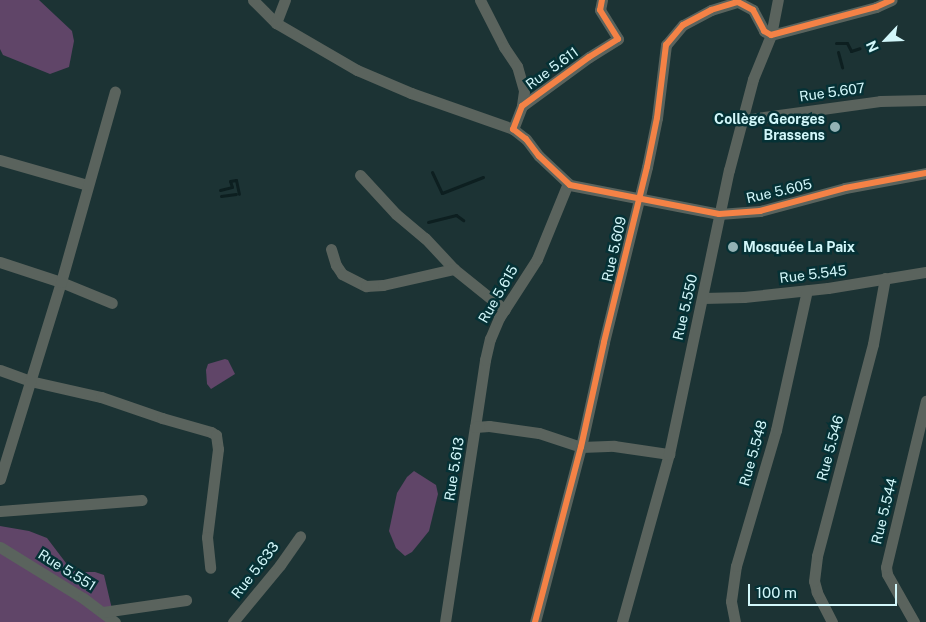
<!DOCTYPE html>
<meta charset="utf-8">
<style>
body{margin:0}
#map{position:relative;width:926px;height:622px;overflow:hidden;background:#1c3334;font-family:"Public Sans",sans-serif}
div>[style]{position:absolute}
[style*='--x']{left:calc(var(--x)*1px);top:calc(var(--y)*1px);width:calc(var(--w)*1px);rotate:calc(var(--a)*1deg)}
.green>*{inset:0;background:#604568}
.stream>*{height:3px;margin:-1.5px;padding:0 1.5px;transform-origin:1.5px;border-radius:1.5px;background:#0d1f20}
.street>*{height:11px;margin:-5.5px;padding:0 5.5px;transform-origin:5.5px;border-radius:5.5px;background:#5a635d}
.cycleway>*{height:6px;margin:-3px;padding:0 3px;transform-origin:3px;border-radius:3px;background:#f48246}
.dots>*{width:14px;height:14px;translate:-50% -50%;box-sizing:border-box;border:2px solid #053135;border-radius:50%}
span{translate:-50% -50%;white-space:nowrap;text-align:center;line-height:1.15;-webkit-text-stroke:5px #053135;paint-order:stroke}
.street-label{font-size:14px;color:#d2f7fa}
.poi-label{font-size:14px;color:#d2f7fa;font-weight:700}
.right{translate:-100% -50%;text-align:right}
.left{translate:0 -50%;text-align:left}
.north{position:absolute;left:861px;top:15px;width:50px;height:50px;-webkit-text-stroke:4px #053135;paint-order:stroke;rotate:245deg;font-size:14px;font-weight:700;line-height:20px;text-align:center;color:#d2f7fa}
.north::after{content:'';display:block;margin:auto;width:18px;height:22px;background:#d2f7fa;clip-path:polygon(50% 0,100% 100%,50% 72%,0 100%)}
.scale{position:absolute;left:748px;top:584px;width:149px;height:22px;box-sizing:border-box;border:2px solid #d2f7fa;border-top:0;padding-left:6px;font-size:15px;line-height:18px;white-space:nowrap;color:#d2f7fa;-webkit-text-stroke:4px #053135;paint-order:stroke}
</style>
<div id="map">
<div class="green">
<div style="clip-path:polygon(0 0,39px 0,72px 31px,74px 41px,69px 67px,50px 74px,3px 55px,0 49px)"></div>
<div style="clip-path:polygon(225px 359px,228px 360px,235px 374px,211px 389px,207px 384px,206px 370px,208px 364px)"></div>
<div style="clip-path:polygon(414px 471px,436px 485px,438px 494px,429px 531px,412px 552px,405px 556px,396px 548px,389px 531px,397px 493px,407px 477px)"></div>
<div style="clip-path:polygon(0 526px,29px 531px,47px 538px,69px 567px,76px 572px,95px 572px,104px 575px,115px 622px,0 622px)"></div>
</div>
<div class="stream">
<div style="--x:836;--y:43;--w:11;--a:0"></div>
<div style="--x:847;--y:43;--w:9;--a:63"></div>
<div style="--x:851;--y:51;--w:9;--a:-18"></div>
<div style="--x:838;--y:52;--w:16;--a:75"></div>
<div style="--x:432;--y:172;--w:23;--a:65"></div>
<div style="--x:442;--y:193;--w:44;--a:-21.3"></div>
<div style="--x:220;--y:190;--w:12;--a:-14"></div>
<div style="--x:232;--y:187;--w:6;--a:-108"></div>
<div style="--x:230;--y:181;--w:6;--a:-9"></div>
<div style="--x:236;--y:180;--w:14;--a:78"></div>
<div style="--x:221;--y:196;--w:15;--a:-8"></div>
<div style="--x:428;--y:222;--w:29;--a:-14"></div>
<div style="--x:456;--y:215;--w:9;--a:36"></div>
</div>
<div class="street">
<div style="--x:253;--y:0;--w:33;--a:45"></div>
<div style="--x:276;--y:23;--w:94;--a:30.1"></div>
<div style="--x:357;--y:70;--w:59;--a:23.1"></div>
<div style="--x:411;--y:93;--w:108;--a:19.4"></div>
<div style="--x:480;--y:0;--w:53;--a:62.9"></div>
<div style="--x:504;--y:47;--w:23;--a:56"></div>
<div style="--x:517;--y:66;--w:26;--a:74"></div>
<div style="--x:524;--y:91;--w:15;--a:98"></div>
<div style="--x:602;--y:0;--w:10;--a:101"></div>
<div style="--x:600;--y:10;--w:34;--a:58"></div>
<div style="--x:618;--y:39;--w:34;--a:148"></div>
<div style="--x:589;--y:57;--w:83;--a:143.8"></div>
<div style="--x:522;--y:106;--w:25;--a:111"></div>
<div style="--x:513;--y:129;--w:16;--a:38"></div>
<div style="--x:526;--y:139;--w:21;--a:53"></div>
<div style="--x:539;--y:156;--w:42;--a:43.1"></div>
<div style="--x:570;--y:185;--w:152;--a:11"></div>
<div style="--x:719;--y:214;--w:41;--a:-4.2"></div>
<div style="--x:760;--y:211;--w:88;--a:-15.1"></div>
<div style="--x:845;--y:188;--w:82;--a:-10.5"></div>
<div style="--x:276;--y:23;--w:25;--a:-69"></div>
<div style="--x:742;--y:120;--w:139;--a:-7.8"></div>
<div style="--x:880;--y:101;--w:46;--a:-1.2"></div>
<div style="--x:0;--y:160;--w:91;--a:15.9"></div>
<div style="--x:360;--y:175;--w:53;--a:47.3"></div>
<div style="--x:396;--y:214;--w:38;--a:40"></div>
<div style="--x:425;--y:238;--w:42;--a:46.9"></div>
<div style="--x:454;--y:269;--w:65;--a:38.8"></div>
<div style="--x:331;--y:249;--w:17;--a:73"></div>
<div style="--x:336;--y:265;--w:11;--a:56"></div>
<div style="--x:342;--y:274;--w:27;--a:27"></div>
<div style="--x:366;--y:286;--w:17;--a:-3"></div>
<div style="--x:383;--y:285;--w:73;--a:-12.7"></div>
<div style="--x:0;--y:262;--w:64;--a:18.2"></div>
<div style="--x:61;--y:282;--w:55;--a:22.4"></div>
<div style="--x:703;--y:298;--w:41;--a:-1.4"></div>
<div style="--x:744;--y:297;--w:84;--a:-6.1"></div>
<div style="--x:828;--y:288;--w:99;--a:-9.3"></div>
<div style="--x:0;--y:370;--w:32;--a:20"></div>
<div style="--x:30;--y:381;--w:73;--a:12.7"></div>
<div style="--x:101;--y:397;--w:65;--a:19"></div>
<div style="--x:162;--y:418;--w:51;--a:15.9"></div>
<div style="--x:211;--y:432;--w:6;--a:31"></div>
<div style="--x:216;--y:435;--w:14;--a:82"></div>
<div style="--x:218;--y:449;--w:89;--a:97.1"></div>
<div style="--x:207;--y:537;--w:31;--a:84"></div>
<div style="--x:475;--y:427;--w:68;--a:-81.5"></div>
<div style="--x:485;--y:360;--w:22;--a:-77"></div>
<div style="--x:490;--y:339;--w:23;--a:-67"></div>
<div style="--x:499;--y:318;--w:70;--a:-57.2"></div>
<div style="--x:537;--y:259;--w:82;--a:-67.8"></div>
<div style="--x:0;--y:479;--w:206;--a:-72.8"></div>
<div style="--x:61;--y:282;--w:198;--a:-74.2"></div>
<div style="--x:0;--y:511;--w:142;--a:-4.4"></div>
<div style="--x:0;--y:547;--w:97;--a:31.6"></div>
<div style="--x:83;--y:598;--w:40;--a:37"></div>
<div style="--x:103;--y:612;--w:84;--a:-8.2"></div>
<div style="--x:233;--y:622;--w:74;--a:-50.5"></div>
<div style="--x:280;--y:565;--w:35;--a:-55"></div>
<div style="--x:445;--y:622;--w:197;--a:-81.3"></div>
<div style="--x:475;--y:427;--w:14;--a:-4"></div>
<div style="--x:489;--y:426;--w:50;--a:8"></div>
<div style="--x:539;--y:433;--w:44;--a:18.4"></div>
<div style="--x:581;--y:447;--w:33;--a:-2"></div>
<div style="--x:614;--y:446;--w:56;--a:8.3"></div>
<div style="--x:535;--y:622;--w:181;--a:-75.3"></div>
<div style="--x:581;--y:447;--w:107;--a:-77.6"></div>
<div style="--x:604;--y:342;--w:180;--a:-76.2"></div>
<div style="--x:647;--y:167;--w:50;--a:-78.5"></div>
<div style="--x:657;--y:118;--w:74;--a:-83"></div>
<div style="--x:666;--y:45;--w:26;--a:-50"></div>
<div style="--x:683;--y:25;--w:32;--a:-28"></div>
<div style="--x:711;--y:10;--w:28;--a:-17"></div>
<div style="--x:738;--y:2;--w:17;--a:28"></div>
<div style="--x:753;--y:10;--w:24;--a:62"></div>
<div style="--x:764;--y:31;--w:8;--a:30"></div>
<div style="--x:771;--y:35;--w:109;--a:-14.9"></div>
<div style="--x:876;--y:7;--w:17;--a:-24"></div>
<div style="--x:622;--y:622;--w:174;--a:-74.4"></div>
<div style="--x:669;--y:454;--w:290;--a:-78.1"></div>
<div style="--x:729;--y:170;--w:94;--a:-75.2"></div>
<div style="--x:753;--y:79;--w:48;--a:-67.8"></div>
<div style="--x:771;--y:35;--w:36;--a:-79"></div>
<div style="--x:735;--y:622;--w:21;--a:-101"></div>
<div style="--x:731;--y:601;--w:35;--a:-82"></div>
<div style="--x:736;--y:566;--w:142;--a:-73.6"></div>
<div style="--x:776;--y:430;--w:143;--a:-77.5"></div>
<div style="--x:832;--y:622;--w:34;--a:-117"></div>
<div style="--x:817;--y:592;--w:11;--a:-105"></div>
<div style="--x:814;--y:581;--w:25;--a:-83"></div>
<div style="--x:817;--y:556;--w:219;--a:-75.2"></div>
<div style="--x:873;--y:344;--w:67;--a:-79.7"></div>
<div style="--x:914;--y:622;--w:55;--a:-119.4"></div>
<div style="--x:887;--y:574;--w:7;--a:-98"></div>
<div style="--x:886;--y:567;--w:171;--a:-76.5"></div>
</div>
<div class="cycleway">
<div style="--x:602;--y:0;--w:10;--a:101"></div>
<div style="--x:600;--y:10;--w:34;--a:58"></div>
<div style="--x:618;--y:39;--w:34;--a:148"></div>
<div style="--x:589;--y:57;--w:83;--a:143.8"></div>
<div style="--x:522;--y:106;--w:25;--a:111"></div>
<div style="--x:513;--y:129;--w:16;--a:38"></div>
<div style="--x:526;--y:139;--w:21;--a:53"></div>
<div style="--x:539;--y:156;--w:42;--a:43.1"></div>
<div style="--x:570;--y:185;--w:152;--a:11"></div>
<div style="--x:719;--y:214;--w:41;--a:-4.2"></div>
<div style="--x:760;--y:211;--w:88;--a:-15.1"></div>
<div style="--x:845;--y:188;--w:82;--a:-10.5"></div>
<div style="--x:535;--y:622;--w:181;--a:-75.3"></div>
<div style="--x:581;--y:447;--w:107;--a:-77.6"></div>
<div style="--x:604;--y:342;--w:180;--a:-76.2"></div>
<div style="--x:647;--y:167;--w:50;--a:-78.5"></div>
<div style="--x:657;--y:118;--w:74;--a:-83"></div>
<div style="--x:666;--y:45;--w:26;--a:-50"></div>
<div style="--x:683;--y:25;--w:32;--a:-28"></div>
<div style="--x:711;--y:10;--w:28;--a:-17"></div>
<div style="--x:738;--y:2;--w:17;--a:28"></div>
<div style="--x:753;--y:10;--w:24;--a:62"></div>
<div style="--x:764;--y:31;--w:8;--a:30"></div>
<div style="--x:771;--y:35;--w:109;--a:-14.9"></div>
<div style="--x:876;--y:7;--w:17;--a:-24"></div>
</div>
<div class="dots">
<div style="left:835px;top:127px;background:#92b2b5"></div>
<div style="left:733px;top:247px;background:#92b2b5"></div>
</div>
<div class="street-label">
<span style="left:552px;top:68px;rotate:-36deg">Rue 5.611</span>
<span style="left:832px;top:92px;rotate:-8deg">Rue 5.607</span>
<span style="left:779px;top:191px;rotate:-13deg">Rue 5.605</span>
<span style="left:614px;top:249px;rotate:-77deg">Rue 5.609</span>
<span style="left:813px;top:274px;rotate:-7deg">Rue 5.545</span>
<span style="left:498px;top:294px;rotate:-60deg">Rue 5.615</span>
<span style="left:685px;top:307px;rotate:-77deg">Rue 5.550</span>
<span style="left:830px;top:448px;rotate:-75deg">Rue 5.546</span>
<span style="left:753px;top:453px;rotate:-74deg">Rue 5.548</span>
<span style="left:454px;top:469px;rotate:-81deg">Rue 5.613</span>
<span style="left:884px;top:511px;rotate:-76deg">Rue 5.544</span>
<span style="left:67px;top:570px;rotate:32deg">Rue 5.551</span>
<span style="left:255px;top:570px;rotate:-52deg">Rue 5.633</span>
</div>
<div class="poi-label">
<span class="right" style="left:825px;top:127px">Collège Georges<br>Brassens</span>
<span class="left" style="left:743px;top:247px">Mosquée La Paix</span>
</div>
<div class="north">N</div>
<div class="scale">100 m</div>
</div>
